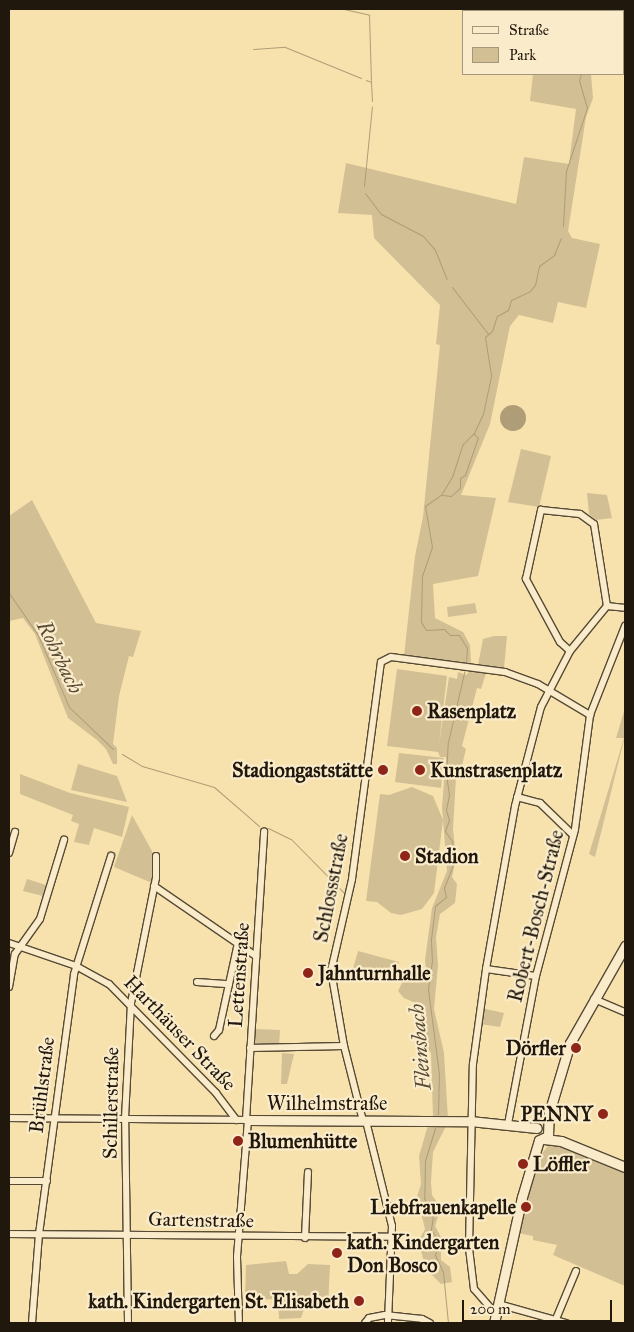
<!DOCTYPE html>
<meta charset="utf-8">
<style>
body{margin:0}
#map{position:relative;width:634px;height:1332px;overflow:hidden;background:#f7e2ae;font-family:"IM FELL Great Primer",serif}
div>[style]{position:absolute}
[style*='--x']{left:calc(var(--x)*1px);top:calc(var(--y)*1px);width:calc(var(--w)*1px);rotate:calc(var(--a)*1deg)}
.green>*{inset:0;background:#d2bf93}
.water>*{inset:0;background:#ae9d77}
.round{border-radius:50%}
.stream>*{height:1px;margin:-0.5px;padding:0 0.5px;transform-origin:0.5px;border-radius:0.5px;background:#ae9d77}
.roads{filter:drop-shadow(1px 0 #564a35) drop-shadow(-1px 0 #564a35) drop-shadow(0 1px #564a35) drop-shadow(0 -1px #564a35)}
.street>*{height:6px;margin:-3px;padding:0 3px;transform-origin:3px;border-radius:3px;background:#faecca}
.secondary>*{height:9px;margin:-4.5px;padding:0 4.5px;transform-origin:4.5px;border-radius:4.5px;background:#faecca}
.dots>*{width:14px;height:14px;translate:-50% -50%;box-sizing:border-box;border:2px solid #faecca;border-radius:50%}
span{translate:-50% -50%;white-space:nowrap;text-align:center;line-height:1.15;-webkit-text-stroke:4.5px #faecca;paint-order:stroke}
.poi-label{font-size:20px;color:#20170d;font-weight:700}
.left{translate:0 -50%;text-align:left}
.right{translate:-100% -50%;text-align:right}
.street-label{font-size:20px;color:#20170d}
.water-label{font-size:21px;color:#594d37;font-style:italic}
.frame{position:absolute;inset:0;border:10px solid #20170d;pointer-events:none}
.legend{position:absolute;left:462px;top:10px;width:162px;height:65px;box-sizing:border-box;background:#faecca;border:1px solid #a3977e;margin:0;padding:6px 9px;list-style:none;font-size:15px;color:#20170d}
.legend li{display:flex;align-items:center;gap:10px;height:25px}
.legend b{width:25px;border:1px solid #a3977e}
.scale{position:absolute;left:462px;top:1300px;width:150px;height:22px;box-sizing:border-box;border:2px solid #20170d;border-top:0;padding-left:6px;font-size:15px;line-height:18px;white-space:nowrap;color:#20170d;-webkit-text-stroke:4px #faecca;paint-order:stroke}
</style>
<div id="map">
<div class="green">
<div style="clip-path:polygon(533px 74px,591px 74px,593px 98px,586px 117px,568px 231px,572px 238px,600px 244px,586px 308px,558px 302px,553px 323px,519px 315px,510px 326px,490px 424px,461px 495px,496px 498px,478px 576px,433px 584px,435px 618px,463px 632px,470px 645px,471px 663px,404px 656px,415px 556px,423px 517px,440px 345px,436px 344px,440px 305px,374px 238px,372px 215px,338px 213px,346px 163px,516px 204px,524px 157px,569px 164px,576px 109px,530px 101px)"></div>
<div style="clip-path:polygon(521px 449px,551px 456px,539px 507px,508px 502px)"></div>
<div style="clip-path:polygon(587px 493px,607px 495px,612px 518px,596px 520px,589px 514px)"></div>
<div style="clip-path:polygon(32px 500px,96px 623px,141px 631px,133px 657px,129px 656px,119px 696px,113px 744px,117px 748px,117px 764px,113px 764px,106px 749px,97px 740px,68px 718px,35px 634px,23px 618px,9px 621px,9px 516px)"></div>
<div style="clip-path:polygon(475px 603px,477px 613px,448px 617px,447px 607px)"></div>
<div style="clip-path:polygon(494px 636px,507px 636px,504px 668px,478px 665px,483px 639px)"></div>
<div style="clip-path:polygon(397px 669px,447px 676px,439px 744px,449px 677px,457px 679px,458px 672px,466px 675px,470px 671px,486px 673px,481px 689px,477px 688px,462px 746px,466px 749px,461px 770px,456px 777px,453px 829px,456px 858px,452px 877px,457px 884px,455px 903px,440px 914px,436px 937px,438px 965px,434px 1009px,444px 1053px,448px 1119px,433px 1118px,431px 1053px,420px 1040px,422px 1020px,418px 1004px,404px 998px,398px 991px,403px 981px,427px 976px,425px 960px,432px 908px,447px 871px,442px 807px,446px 757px,440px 757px,438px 752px,387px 746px)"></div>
<div style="clip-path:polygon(625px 708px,625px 736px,595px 857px,589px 854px,624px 738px,616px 738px)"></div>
<div style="clip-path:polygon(399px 753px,444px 758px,441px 788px,395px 782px)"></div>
<div style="clip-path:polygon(78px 764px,117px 776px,127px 802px,71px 790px)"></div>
<div style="clip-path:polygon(20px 774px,70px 793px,129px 807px,122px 837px,94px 828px,89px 845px,74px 842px,79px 824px,71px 821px,73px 815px,20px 794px)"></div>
<div style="clip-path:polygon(412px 787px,433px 796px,443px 820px,434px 893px,422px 909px,401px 915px,391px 913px,377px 902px,366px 901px,380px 794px,389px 795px)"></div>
<div style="clip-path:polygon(132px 815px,152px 851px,152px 883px,114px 867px)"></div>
<div style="clip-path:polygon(27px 879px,46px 885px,43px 896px,23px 891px)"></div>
<div style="clip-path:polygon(358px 951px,399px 962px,395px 979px,353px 969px)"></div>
<div style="clip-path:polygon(481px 1008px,504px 1013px,500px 1027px,480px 1024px)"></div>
<div style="clip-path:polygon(254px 1029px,280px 1030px,279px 1046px,253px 1046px)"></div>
<div style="clip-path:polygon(282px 1053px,294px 1054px,287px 1084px,281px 1084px)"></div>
<div style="clip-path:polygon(428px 1125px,446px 1126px,433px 1152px,431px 1182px,432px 1195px,441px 1208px,435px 1226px,441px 1237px,441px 1260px,450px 1267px,452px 1282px,441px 1284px,427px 1270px,418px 1242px,425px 1229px,417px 1197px,421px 1184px,419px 1156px)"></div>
<div style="clip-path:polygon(551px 1142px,625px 1173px,625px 1286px,553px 1255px,557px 1245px,533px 1240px,533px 1236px,518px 1233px,521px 1215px,528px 1214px,531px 1202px,524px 1200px,537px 1160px)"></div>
<div style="clip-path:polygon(286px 1261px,289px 1274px,297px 1274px,308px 1264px,330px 1265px,328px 1309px,307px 1300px,301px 1318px,279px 1319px,278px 1299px,245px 1300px,246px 1265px)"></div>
</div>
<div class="water">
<div class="round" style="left:500px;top:405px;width:26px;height:26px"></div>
</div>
<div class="stream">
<div style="--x:344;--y:9;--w:26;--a:13"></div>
<div style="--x:369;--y:15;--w:67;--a:88.3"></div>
<div style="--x:599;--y:9;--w:2;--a:63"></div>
<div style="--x:253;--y:49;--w:32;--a:-4"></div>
<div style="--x:285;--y:47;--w:82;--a:22.2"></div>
<div style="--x:366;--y:80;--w:5;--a:22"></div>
<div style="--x:371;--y:82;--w:19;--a:87"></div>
<div style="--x:364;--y:186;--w:80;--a:-84.3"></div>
<div style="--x:365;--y:193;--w:26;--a:53"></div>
<div style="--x:381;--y:214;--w:47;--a:27.6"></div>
<div style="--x:423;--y:236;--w:18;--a:49"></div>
<div style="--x:435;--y:250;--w:31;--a:68"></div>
<div style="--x:563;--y:226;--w:55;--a:-86.9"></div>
<div style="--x:566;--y:171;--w:66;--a:-71.6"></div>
<div style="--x:587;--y:108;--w:29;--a:-106"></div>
<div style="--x:579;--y:80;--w:6;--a:-72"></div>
<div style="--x:452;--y:287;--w:59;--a:52.5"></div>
<div style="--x:442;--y:495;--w:9;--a:6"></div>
<div style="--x:451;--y:496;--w:12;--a:-42"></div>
<div style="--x:460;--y:488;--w:10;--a:-90"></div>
<div style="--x:460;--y:478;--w:6;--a:-31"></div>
<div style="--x:465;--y:475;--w:39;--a:-71"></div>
<div style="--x:478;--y:438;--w:6;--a:-135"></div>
<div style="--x:9;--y:593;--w:51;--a:55.4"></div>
<div style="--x:38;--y:635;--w:78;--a:66.7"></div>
<div style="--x:69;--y:707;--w:61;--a:43.7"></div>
<div style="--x:466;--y:665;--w:17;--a:-87"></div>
<div style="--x:467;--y:648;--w:15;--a:-122"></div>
<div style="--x:459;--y:635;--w:9;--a:180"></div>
<div style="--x:450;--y:635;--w:8;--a:-135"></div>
<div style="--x:444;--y:629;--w:18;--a:177"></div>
<div style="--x:426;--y:630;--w:9;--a:-122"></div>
<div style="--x:421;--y:622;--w:46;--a:-88.8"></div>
<div style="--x:422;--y:576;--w:31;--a:-71"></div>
<div style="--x:432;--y:547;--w:42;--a:-99.7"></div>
<div style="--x:425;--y:506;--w:19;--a:-35"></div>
<div style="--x:441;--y:495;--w:21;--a:-59"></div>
<div style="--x:452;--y:477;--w:35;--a:-72"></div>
<div style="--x:463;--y:444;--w:16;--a:-45"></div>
<div style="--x:474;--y:433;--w:21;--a:-65"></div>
<div style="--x:483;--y:414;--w:40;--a:-78"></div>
<div style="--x:491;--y:375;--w:38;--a:-99"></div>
<div style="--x:485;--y:337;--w:9;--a:-41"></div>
<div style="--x:492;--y:331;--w:16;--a:-72"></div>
<div style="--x:497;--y:316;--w:13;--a:-29"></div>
<div style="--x:508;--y:310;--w:10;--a:-73"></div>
<div style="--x:511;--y:300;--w:21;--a:-25"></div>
<div style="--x:530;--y:291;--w:8;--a:-50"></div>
<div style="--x:535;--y:285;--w:19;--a:-78"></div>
<div style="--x:539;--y:266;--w:19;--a:-36"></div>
<div style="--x:554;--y:255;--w:18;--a:-68"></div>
<div style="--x:122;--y:754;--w:23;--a:31"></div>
<div style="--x:142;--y:766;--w:75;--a:16.3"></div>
<div style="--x:214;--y:787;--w:60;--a:40.9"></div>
<div style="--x:268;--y:828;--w:25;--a:26"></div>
<div style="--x:291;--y:839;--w:76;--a:45.5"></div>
<div style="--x:438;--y:1114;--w:40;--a:-88.6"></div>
<div style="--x:439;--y:1074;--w:86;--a:-97.4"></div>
<div style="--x:428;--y:989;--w:28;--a:-82"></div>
<div style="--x:432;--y:961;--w:22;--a:-93"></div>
<div style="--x:431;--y:939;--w:33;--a:-83"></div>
<div style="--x:435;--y:906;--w:14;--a:-39"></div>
<div style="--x:446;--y:897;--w:9;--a:-103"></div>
<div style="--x:444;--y:888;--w:25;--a:-69"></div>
<div style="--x:453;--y:865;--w:24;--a:-92"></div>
<div style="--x:452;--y:841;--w:12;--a:-125"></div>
<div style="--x:445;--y:831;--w:12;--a:-70"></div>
<div style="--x:449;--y:820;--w:10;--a:-107"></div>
<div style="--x:446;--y:810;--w:16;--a:-79"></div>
<div style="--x:449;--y:794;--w:18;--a:-99"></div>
<div style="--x:446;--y:776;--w:34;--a:-87"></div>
<div style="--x:448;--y:742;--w:75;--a:-76.9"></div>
<div style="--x:435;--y:1128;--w:34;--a:107"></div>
<div style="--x:425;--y:1160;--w:39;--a:91"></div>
<div style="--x:424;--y:1199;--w:15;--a:48"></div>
<div style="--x:434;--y:1210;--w:20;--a:99"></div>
<div style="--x:431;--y:1230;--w:14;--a:54"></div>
<div style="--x:439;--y:1241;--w:15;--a:106"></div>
<div style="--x:435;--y:1255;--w:19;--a:65"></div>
<div style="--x:443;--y:1272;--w:51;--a:84.4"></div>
</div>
<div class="roads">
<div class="street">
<div style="--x:607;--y:606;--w:18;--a:6"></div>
<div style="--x:570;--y:651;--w:13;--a:-138"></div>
<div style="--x:560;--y:642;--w:72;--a:-118.4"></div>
<div style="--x:526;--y:579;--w:71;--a:-77.7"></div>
<div style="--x:541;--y:510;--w:39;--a:6"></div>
<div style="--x:580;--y:514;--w:17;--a:36"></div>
<div style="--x:594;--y:524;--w:83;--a:81"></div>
<div style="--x:517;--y:797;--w:24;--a:15"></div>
<div style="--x:540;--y:803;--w:46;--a:44.1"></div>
<div style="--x:9;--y:853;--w:22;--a:-74"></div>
<div style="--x:154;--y:886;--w:124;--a:34.5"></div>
<div style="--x:9;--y:943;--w:71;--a:18.9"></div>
<div style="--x:76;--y:966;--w:38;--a:29"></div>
<div style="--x:109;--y:984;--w:153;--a:45.5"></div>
<div style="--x:216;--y:1093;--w:34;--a:53"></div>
<div style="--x:486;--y:969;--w:50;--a:8"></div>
<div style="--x:197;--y:982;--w:32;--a:4"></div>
<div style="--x:9;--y:987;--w:34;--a:-80"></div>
<div style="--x:15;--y:954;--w:43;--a:-54.5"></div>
<div style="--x:40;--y:919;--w:83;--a:-73.1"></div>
<div style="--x:594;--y:999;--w:34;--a:23"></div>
<div style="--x:214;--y:1036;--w:8;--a:-50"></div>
<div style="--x:219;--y:1030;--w:89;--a:-77.7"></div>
<div style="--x:250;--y:1048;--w:94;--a:-1.2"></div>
<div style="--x:9;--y:1118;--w:239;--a:0.5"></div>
<div style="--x:248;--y:1120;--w:137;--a:94.6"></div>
<div style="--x:237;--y:1257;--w:66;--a:88.3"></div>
<div style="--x:246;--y:1120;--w:289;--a:-86.4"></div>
<div style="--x:363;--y:1121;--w:77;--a:-104.2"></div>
<div style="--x:344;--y:1046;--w:76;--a:-99.8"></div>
<div style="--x:331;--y:971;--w:94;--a:-77.1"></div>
<div style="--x:352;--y:879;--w:219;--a:-82.4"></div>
<div style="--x:381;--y:662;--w:11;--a:-27"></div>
<div style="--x:391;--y:657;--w:115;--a:7.5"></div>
<div style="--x:505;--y:672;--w:35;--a:20"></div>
<div style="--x:538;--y:684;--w:61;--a:30.8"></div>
<div style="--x:366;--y:1121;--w:108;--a:76.1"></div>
<div style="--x:392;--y:1226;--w:97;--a:92.4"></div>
<div style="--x:508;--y:1124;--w:151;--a:-79.3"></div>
<div style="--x:536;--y:976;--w:152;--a:-75.1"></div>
<div style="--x:575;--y:829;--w:115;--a:-82.5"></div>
<div style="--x:590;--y:715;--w:96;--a:-68.5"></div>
<div style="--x:9;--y:1181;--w:38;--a:0"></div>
<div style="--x:9;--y:1234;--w:384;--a:0.4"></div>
<div style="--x:305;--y:1238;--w:66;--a:-87.4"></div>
<div style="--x:498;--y:1304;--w:71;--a:15.6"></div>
<div style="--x:495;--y:1313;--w:32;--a:-131"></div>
<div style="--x:474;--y:1289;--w:41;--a:-97"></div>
<div style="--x:469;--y:1248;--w:184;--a:-88.8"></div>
<div style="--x:473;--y:1064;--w:96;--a:-82.2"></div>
<div style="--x:486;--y:969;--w:166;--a:-79.9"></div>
<div style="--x:515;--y:806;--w:102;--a:-75.3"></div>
<div style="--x:541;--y:707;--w:63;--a:-62.6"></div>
<div style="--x:570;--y:651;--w:58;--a:-50.6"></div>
<div style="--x:556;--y:1319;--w:52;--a:-67.4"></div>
<div style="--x:32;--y:1323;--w:89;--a:-85.5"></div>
<div style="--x:39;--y:1234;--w:262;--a:-82.3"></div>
<div style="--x:74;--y:974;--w:124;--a:-72.6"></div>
<div style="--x:128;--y:1323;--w:205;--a:-90.8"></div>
<div style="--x:125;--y:1118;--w:115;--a:-87"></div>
<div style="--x:131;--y:1003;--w:127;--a:-78.7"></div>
<div style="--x:156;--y:878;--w:22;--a:-90"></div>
<div style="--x:365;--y:1323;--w:6;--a:-51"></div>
<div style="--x:369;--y:1318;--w:16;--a:-11"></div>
<div style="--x:385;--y:1315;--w:37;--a:6"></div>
<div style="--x:422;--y:1319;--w:9;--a:27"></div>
</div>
<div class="secondary">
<div style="--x:248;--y:1120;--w:222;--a:0.3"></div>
<div style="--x:470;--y:1121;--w:67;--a:6"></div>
<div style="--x:544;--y:1139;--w:17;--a:7"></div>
<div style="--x:561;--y:1141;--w:69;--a:22.1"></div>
<div style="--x:539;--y:1140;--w:10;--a:-24"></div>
<div style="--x:548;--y:1136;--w:23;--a:-88"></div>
<div style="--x:549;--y:1113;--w:73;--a:-73.3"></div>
<div style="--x:570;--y:1043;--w:112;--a:-60.4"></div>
<div style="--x:494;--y:1323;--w:129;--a:-77.5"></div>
<div style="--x:522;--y:1197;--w:59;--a:-73.4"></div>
</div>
</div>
<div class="dots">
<div style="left:417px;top:711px;background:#8f2418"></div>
<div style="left:383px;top:770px;background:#8f2418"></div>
<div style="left:420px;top:770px;background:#8f2418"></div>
<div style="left:405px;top:856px;background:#8f2418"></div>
<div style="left:308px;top:973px;background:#8f2418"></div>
<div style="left:576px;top:1048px;background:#8f2418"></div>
<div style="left:603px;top:1114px;background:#8f2418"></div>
<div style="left:238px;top:1141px;background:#8f2418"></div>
<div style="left:523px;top:1164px;background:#8f2418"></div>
<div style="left:526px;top:1207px;background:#8f2418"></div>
<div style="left:337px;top:1253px;background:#8f2418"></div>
<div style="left:359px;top:1301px;background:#8f2418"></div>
</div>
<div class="poi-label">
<span class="left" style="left:427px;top:711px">Rasenplatz</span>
<span class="right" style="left:373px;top:770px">Stadiongaststätte</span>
<span class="left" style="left:430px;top:770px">Kunstrasenplatz</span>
<span class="left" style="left:415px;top:856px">Stadion</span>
<span class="left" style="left:318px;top:973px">Jahnturnhalle</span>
<span class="right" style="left:566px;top:1048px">Dörfler</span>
<span class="right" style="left:593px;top:1114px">PENNY</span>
<span class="left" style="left:248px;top:1141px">Blumenhütte</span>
<span class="left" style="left:533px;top:1164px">Löffler</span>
<span class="right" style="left:516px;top:1207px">Liebfrauenkapelle</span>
<span class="left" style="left:347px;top:1254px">kath. Kindergarten<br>Don Bosco</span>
<span class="right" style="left:349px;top:1301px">kath. Kindergarten St. Elisabeth</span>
</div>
<div class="street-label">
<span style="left:331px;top:888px;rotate:-79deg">Schlossstraße</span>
<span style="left:536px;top:916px;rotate:-76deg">Robert-Bosch-Straße</span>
<span style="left:239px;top:975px;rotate:-86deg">Lettenstraße</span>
<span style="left:180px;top:1033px;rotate:46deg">Harthäuser Straße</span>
<span style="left:42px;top:1085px;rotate:-83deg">Brühlstraße</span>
<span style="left:111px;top:1103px;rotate:-89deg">Schillerstraße</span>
<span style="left:327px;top:1103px">Wilhelmstraße</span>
<span style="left:201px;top:1220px;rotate:1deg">Gartenstraße</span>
</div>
<div class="water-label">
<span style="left:60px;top:657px;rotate:64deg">Rohrbach</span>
<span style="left:420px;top:1047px;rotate:-95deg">Fleinsbach</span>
</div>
<div class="frame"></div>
<ul class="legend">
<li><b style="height:6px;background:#faecca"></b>Straße</li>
<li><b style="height:14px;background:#d2bf93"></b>Park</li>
</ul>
<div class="scale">200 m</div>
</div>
